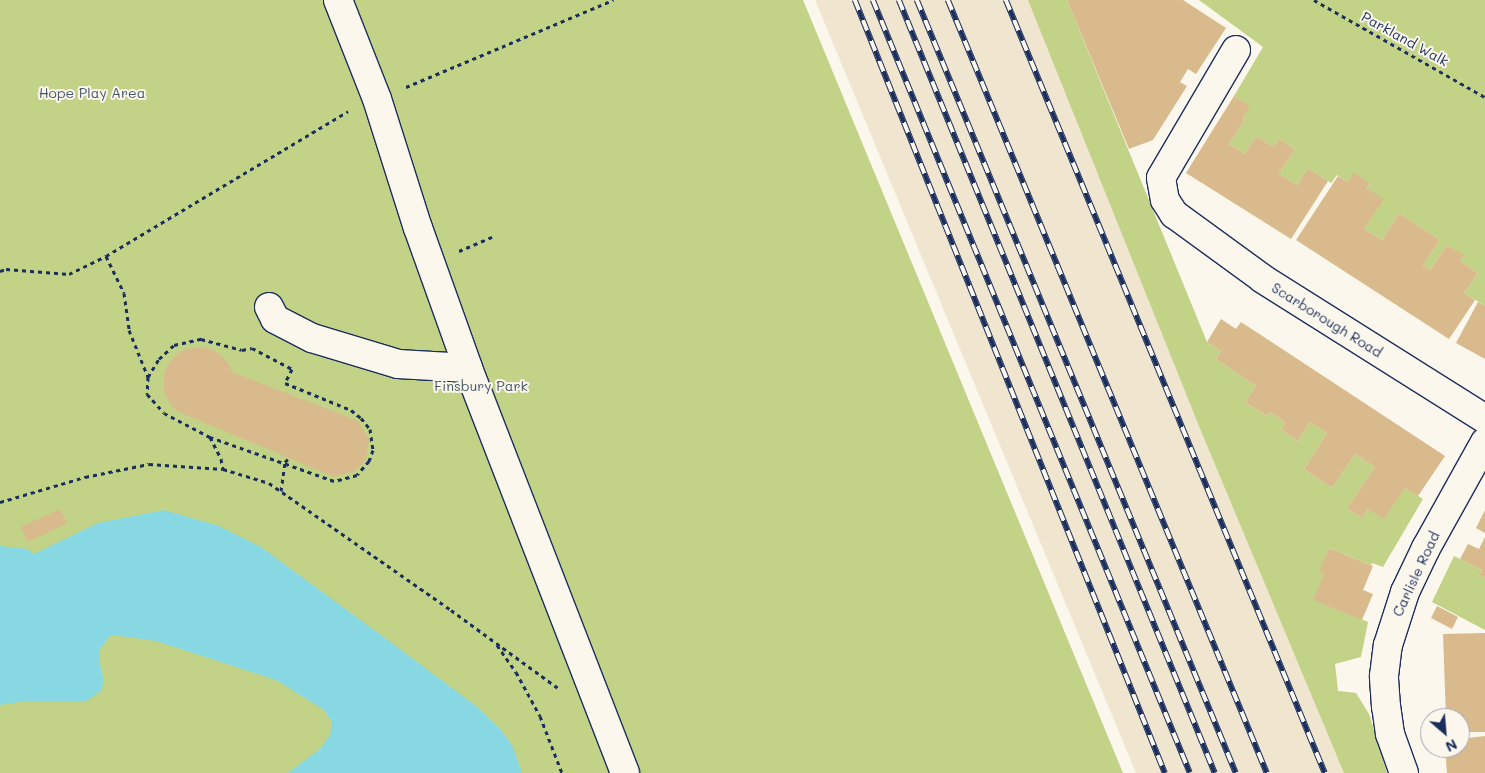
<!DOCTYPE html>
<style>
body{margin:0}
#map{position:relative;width:1485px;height:773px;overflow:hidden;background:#fbf7ec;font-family:Mali,sans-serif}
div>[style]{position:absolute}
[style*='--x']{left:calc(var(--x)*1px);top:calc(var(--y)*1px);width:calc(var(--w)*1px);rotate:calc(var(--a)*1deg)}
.built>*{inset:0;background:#f0e5cf}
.green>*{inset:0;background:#c2d286}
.water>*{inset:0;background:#88d8e4}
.building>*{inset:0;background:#d8ba8c}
.path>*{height:3px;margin-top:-1.5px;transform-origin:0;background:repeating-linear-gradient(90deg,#1b2f5e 0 4px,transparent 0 8px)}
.roads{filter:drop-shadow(1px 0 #1b2f5e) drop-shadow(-1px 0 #1b2f5e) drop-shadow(0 1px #1b2f5e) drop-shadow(0 -1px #1b2f5e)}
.minor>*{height:28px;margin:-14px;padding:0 14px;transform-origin:14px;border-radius:14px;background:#fbf7ec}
.rail>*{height:5.5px;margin-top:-2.75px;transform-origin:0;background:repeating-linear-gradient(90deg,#fbf7ec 0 11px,#1b2f5e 0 22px);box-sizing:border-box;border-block:1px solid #1b2f5e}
span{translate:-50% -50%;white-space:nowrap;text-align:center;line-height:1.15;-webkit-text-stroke:4px #fbf7ec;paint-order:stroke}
.street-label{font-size:14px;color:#1b2f5e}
.park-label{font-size:14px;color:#455868}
.north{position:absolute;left:1420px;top:708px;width:50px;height:50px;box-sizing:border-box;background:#fbf7ec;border:1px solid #a1a7b3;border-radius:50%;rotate:153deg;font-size:14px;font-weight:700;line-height:20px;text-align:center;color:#1b2f5e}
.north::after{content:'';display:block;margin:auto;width:18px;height:22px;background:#1b2f5e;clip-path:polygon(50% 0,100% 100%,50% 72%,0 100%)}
</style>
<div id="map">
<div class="built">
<div style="clip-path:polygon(815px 0,1067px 0,1335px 664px,1338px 691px,1356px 693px,1369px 714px,1387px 773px,1136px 773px)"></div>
</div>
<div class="green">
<div style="clip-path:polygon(0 0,803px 0,1123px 773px,0 773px)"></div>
<div style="clip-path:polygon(1028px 0,1067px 0,1207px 342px,1221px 351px,1216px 359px,1256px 386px,1245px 402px,1267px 416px,1270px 412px,1285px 422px,1281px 430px,1298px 441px,1310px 422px,1327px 433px,1304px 469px,1332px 488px,1355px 454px,1375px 467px,1347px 508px,1362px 518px,1368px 509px,1405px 488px,1423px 499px,1383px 567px,1372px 563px,1371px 565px,1329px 548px,1320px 572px,1324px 574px,1314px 600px,1368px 622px,1361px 657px,1335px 664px,1338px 691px,1356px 693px,1369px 714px,1387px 773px,1344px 773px,1201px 431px)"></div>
<div style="clip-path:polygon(1199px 0,1485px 0,1485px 306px,1464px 293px,1478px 273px,1460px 261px,1463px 255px,1447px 245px,1430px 270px,1423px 265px,1440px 240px,1399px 213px,1382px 240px,1364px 229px,1383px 199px,1367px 188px,1370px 183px,1355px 173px,1348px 182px,1337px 175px,1331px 183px,1308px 168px,1297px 185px,1279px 174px,1295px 149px,1279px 139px,1274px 147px,1256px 136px,1245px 154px,1229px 144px,1245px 119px,1243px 117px,1249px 106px,1234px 96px,1263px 47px)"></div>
<div style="clip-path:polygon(1454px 556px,1482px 570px,1479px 575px,1485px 578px,1485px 630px,1432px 602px)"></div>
</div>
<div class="water">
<div style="clip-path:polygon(164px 510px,219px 526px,261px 547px,393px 644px,476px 706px,500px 729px,512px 745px,522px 773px,288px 773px,320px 749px,330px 735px,332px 722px,324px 710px,276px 680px,156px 641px,120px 636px,110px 636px,100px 649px,99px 661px,104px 681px,101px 691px,86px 701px,25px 701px,0 705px,0 546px,28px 549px,34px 554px,98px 523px)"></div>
</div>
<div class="building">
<div style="clip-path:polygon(1067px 0,1183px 0,1226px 28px,1196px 74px,1188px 69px,1180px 82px,1187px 86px,1153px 140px,1129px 149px)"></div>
<div style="clip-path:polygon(1234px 96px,1250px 106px,1243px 117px,1245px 119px,1229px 144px,1245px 154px,1256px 136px,1274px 147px,1279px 139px,1295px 149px,1279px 174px,1297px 185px,1308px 168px,1328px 181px,1291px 239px,1186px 173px)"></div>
<div style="clip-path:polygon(1354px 172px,1370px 183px,1367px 188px,1384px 199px,1364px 229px,1382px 240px,1399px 213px,1440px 240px,1423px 265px,1430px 270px,1447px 245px,1464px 255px,1460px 261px,1478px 273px,1464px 293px,1475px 300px,1449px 339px,1296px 240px,1338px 176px,1348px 182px)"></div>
<div style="clip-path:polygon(1478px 302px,1485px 306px,1485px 359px,1456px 343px)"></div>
<div style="clip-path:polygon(1221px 319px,1236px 329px,1241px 322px,1445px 456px,1418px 496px,1405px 488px,1384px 519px,1368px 509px,1362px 518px,1347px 508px,1375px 467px,1355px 454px,1332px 488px,1304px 469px,1327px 433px,1310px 422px,1298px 441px,1281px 430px,1285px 422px,1270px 412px,1267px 416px,1245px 402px,1256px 386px,1216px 359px,1221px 351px,1207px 342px)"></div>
<div style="clip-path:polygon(202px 347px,215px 351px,227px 361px,232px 372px,358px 421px,369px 439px,366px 459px,355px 471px,334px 477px,177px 411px,171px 405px,164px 392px,164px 374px,171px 360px,180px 352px,187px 349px)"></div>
<div style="clip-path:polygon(60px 509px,67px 523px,28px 542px,21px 527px)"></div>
<div style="clip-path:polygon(1485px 510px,1485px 533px,1476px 528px)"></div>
<div style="clip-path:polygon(1485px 537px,1485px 578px,1479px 575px,1482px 570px,1460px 559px,1468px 544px,1479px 549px)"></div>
<div style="clip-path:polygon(1329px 548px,1373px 566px,1363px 590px,1373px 594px,1362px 620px,1313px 600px,1324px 574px,1319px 572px)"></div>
<div style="clip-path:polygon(1437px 606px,1458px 617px,1452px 629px,1431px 618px)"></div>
<div style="clip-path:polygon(1485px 633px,1485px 732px,1460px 732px,1460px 718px,1446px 718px,1443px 634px)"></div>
<div style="clip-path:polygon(1485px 736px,1485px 773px,1447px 773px,1445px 748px,1460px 748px,1460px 739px)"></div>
</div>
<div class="path">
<div style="--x:1314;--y:0;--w:197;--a:29.6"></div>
<div style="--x:406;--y:87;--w:225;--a:-22.8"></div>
<div style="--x:459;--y:251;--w:36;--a:-23"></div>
<div style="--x:106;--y:256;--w:41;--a:64.1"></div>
<div style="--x:124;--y:293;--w:37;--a:82"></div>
<div style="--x:129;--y:330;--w:51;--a:68"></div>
<div style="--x:148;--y:377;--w:17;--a:93"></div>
<div style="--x:147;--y:394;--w:25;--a:48"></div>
<div style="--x:164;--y:413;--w:52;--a:27.6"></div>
<div style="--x:210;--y:437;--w:25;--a:63"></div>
<div style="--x:221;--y:459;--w:10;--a:79"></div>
<div style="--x:0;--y:271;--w:6;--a:-18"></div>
<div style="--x:6;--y:269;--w:63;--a:4.5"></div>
<div style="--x:69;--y:274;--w:41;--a:-25.9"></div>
<div style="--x:106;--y:256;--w:282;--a:-30.9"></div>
<div style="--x:148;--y:377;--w:21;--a:-59"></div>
<div style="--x:159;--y:359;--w:21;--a:-43"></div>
<div style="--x:174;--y:345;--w:28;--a:-13"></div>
<div style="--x:201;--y:339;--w:42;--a:15"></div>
<div style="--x:242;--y:350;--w:10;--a:-11"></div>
<div style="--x:252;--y:348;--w:45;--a:27.7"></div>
<div style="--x:292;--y:369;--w:16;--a:117"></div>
<div style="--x:285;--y:383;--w:71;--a:22.2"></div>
<div style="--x:351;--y:410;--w:13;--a:39"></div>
<div style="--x:361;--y:418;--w:14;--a:51"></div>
<div style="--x:370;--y:429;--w:21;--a:82"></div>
<div style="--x:373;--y:450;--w:12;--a:110"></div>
<div style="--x:369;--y:461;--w:18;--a:131"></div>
<div style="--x:357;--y:475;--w:24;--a:165"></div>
<div style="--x:334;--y:481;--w:132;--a:-160.5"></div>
<div style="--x:281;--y:491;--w:29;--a:-82"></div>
<div style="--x:285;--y:462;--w:4;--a:-45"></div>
<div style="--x:0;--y:502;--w:89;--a:-16.4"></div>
<div style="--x:85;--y:477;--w:65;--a:-11.5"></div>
<div style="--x:149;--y:464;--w:74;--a:3.9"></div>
<div style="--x:223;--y:469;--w:48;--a:16.9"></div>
<div style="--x:269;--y:483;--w:222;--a:34.9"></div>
<div style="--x:451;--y:610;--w:132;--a:36.1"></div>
<div style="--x:497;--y:645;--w:33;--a:55"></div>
<div style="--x:516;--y:672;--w:50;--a:61.4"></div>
<div style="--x:540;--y:716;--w:61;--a:68.9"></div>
</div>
<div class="roads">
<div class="minor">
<div style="--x:338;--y:0;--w:106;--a:68.5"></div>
<div style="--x:377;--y:99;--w:135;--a:72.4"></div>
<div style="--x:418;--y:228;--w:149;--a:70.3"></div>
<div style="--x:468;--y:368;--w:434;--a:68.8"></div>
<div style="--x:1236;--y:50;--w:148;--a:120.4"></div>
<div style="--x:1161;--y:178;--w:22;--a:80"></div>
<div style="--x:1165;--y:200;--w:17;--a:57"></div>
<div style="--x:1174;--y:214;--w:110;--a:36.1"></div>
<div style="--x:1263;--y:279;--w:262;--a:32.2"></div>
<div style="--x:269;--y:307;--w:13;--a:63"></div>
<div style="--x:275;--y:319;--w:42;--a:27.2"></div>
<div style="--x:312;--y:338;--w:90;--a:16.8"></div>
<div style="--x:398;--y:364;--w:70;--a:3.3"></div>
<div style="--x:1404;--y:773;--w:41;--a:-109.7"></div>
<div style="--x:1390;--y:734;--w:27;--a:-98"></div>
<div style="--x:1386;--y:707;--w:31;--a:-94"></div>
<div style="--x:1384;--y:676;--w:31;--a:-83"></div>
<div style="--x:1388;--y:645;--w:56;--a:-72.2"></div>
<div style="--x:1405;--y:592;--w:49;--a:-64.5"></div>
<div style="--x:1426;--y:548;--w:121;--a:-60.9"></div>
</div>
</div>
<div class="rail">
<div style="--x:855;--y:0;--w:833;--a:68.15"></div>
<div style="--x:873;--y:0;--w:835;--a:67.7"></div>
<div style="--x:899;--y:0;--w:835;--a:67.77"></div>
<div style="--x:917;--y:0;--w:836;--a:67.58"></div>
<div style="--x:948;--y:0;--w:836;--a:67.58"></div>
<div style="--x:1006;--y:0;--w:836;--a:67.58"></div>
</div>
<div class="street-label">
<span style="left:1405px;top:39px;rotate:29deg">Parkland Walk</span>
<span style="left:1327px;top:320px;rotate:32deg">Scarborough Road</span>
<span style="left:1416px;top:574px;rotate:-65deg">Carlisle Road</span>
</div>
<div class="park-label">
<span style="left:92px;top:93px">Hope Play Area</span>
<span style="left:481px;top:386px">Finsbury Park</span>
</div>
<div class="north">N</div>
</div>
